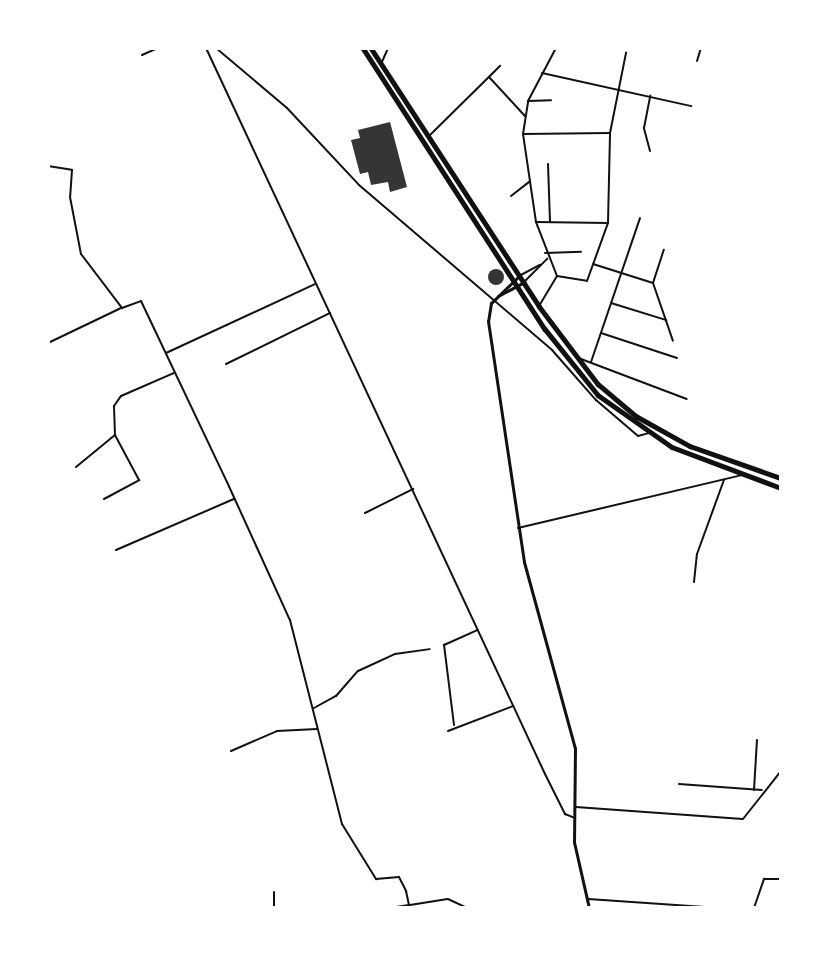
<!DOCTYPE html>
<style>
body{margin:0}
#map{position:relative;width:829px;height:956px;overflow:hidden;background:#fff;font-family:"Alegreya Sans",sans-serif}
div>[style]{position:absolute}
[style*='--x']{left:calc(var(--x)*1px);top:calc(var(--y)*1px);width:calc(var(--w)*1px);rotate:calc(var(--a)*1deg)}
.building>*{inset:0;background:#353535}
.round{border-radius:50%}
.minor>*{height:2px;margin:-1px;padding:0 1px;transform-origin:1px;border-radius:1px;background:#111}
.tertiary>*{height:3px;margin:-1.5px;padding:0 1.5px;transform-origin:1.5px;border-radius:1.5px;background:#111}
.primary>*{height:4.5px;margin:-2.25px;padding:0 2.25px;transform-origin:2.25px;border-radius:2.25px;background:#111}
span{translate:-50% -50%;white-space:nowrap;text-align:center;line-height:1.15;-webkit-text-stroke:6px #fff;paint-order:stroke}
.frame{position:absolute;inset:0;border:50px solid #fff;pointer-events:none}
</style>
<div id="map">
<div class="building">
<div style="clip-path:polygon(390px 122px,407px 187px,390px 192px,388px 182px,371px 185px,368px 172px,360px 174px,351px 140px,360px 138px,358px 130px)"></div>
<div class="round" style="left:488px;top:269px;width:16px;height:16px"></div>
</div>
<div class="minor">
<div style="--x:206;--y:48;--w:801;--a:64.97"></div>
<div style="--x:545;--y:774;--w:45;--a:63.4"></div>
<div style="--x:565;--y:814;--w:11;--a:22"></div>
<div style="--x:216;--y:48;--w:93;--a:40.2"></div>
<div style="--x:287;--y:108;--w:105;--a:46.9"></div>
<div style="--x:359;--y:185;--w:254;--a:40.5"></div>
<div style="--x:552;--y:350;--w:67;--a:48.7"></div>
<div style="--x:596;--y:400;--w:55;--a:40.6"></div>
<div style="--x:638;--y:436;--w:11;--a:-15"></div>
<div style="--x:142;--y:55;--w:17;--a:-24"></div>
<div style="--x:697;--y:61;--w:14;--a:-73"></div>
<div style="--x:381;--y:64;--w:17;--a:-66"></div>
<div style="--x:542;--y:73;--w:153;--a:12.5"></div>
<div style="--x:489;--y:77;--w:53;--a:47.3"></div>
<div style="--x:528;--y:101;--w:23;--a:-2"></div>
<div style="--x:523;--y:134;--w:87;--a:-0.7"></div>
<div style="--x:429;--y:136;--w:100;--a:-44.6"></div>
<div style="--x:650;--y:151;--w:24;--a:-105"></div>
<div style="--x:644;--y:128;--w:33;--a:-79"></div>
<div style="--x:548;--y:164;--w:58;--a:88"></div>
<div style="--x:48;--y:166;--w:24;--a:9"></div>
<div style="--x:72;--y:170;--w:27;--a:94"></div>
<div style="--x:70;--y:197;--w:58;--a:79.1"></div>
<div style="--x:81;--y:254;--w:68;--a:52.8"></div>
<div style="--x:122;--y:308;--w:20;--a:-20"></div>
<div style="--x:141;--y:301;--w:200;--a:64.6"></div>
<div style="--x:227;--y:482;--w:152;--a:65.5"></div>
<div style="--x:290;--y:620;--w:211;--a:75.7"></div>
<div style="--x:342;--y:824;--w:65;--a:58.3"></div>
<div style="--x:376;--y:879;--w:23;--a:-5"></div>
<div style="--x:399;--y:877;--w:16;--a:63"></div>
<div style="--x:406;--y:891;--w:14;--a:78"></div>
<div style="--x:409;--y:905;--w:18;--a:171"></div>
<div style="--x:511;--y:196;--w:23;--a:-38"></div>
<div style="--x:536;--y:222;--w:72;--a:0.8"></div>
<div style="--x:545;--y:253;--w:36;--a:-2"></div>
<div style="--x:593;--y:264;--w:63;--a:17.6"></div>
<div style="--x:653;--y:283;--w:61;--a:71"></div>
<div style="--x:519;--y:276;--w:24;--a:-28"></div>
<div style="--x:557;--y:276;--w:30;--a:9"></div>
<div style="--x:587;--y:281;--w:62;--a:-70.1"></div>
<div style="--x:608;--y:223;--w:90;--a:-88.7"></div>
<div style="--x:610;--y:133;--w:82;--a:-78.7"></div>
<div style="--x:524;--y:282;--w:33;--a:-45"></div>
<div style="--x:653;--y:283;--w:35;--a:-72"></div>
<div style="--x:611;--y:303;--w:58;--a:17.2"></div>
<div style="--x:539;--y:306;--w:35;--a:-59"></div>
<div style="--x:557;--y:276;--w:58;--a:-111.3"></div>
<div style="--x:536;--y:222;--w:89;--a:-98.4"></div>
<div style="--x:523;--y:134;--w:33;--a:-81"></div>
<div style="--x:528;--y:101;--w:60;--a:-62.2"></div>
<div style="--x:601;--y:333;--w:80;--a:18.2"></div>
<div style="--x:48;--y:343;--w:81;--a:-25.6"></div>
<div style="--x:166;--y:353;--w:164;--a:-24.8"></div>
<div style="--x:581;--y:359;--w:113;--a:20.7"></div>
<div style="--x:591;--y:362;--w:152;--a:-71.2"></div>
<div style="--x:226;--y:364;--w:116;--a:-26.1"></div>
<div style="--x:76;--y:467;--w:50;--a:-39.4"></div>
<div style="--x:104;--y:499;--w:40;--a:-28"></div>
<div style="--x:139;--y:480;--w:51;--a:-118.1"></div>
<div style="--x:115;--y:435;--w:29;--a:-92"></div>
<div style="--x:114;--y:406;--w:12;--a:-55"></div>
<div style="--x:121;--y:396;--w:58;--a:-23.5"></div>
<div style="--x:365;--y:513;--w:54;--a:-26.6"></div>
<div style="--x:518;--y:528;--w:231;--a:-13.3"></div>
<div style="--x:116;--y:550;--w:129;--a:-23.4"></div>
<div style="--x:694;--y:582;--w:28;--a:-84"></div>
<div style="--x:697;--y:554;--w:79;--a:-70"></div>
<div style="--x:314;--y:708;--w:25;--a:-29"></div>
<div style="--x:336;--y:696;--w:33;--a:-49"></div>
<div style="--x:358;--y:671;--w:41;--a:-24.7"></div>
<div style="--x:395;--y:654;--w:35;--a:-8"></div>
<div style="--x:454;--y:725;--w:81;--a:-97.1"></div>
<div style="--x:444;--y:645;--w:37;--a:-24"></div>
<div style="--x:448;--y:731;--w:70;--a:-21"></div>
<div style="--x:231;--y:751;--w:50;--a:-23.5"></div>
<div style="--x:277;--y:731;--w:40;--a:-2.9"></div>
<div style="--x:679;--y:784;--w:83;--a:4.1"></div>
<div style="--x:754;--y:790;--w:50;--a:-86.6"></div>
<div style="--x:576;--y:807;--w:167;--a:4.1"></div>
<div style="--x:743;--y:819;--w:61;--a:-51.6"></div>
<div style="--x:588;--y:899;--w:132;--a:3.9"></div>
<div style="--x:410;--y:905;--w:38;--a:-9"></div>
<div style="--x:448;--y:899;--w:21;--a:25"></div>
<div style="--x:274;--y:908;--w:16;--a:-90"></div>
<div style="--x:754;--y:908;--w:31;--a:-71"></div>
<div style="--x:764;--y:879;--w:17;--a:0"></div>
</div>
<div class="tertiary">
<div style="--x:519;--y:276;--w:39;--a:136"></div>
<div style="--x:491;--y:303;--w:18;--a:99"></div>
<div style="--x:488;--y:321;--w:244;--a:81.5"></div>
<div style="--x:524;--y:562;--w:193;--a:74.7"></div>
<div style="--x:575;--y:748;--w:94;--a:90.6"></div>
<div style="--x:574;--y:842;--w:68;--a:77.2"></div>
<div style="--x:498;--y:296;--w:30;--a:-28"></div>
</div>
<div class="primary">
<div style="--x:363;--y:48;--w:335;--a:57.1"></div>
<div style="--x:545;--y:329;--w:85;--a:51.2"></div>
<div style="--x:598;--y:395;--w:90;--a:35.1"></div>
<div style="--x:672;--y:447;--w:116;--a:20.6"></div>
<div style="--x:371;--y:48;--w:308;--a:56.9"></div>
<div style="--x:539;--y:306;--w:98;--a:52.9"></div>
<div style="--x:598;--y:384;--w:50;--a:40.1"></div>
<div style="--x:636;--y:416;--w:62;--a:29.1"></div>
<div style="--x:690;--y:446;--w:96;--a:19.4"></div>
</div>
<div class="frame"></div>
</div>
